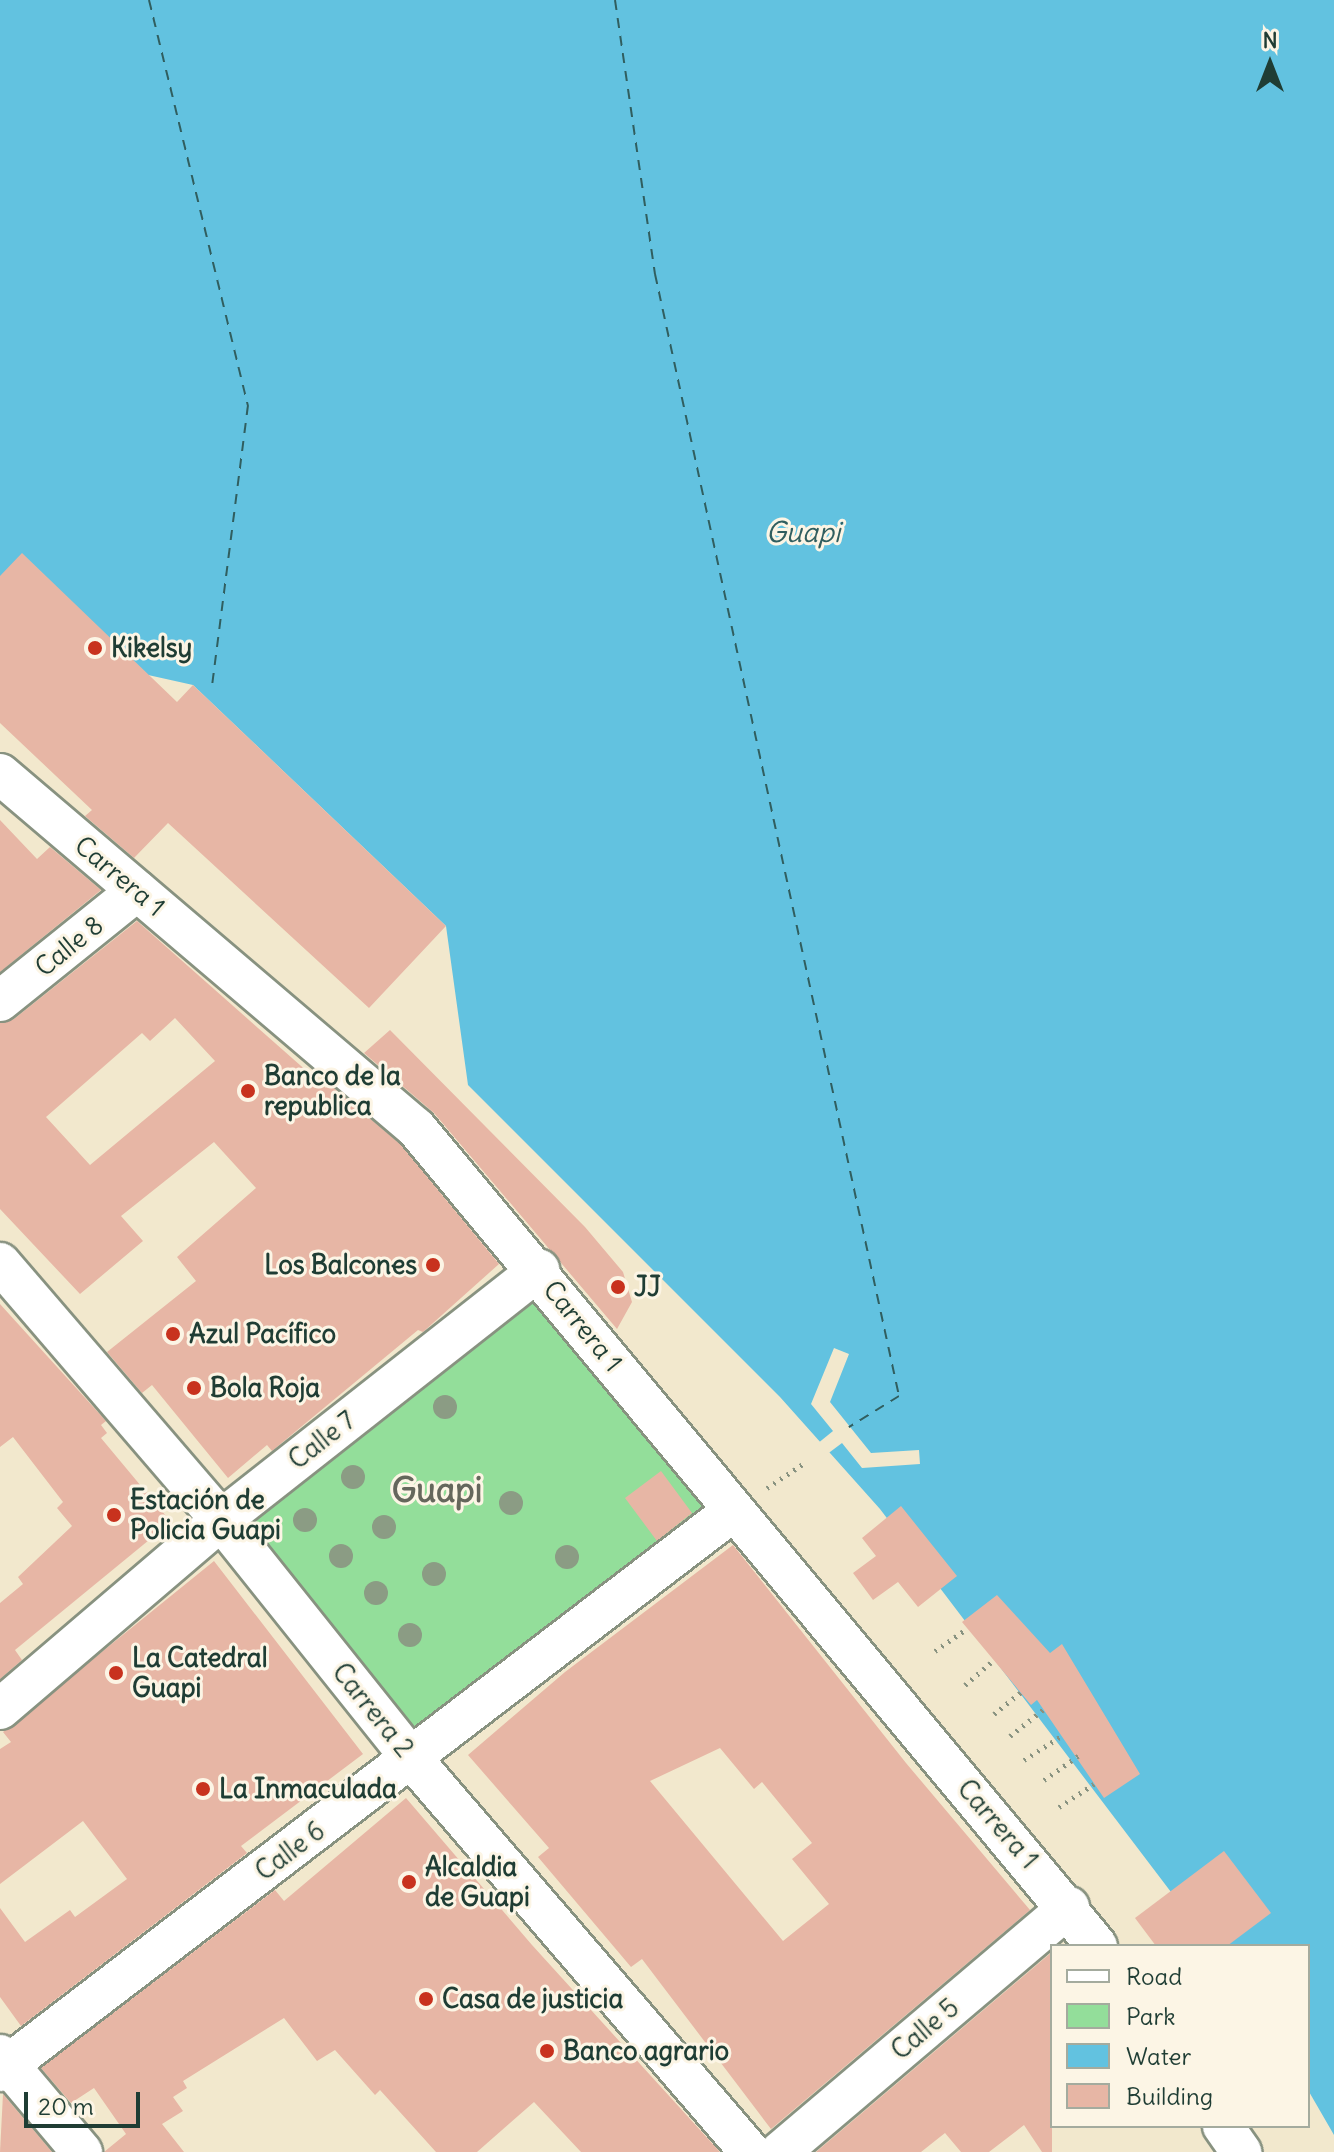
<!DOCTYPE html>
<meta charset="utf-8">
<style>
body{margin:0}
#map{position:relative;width:1334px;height:2152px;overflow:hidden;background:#f2e8cd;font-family:Delius,sans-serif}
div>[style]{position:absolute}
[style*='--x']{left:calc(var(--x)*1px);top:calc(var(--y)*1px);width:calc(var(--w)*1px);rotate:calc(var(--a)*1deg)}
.green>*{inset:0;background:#93de9a}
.water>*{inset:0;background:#62c2e0}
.pier>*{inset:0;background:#f2e8cd}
.ferry>*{height:2px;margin-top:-1px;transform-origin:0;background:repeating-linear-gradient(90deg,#305e5f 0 10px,transparent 0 18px)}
.building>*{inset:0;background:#e7b6a5}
.path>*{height:5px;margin-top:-2.5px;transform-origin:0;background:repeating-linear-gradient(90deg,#889280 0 2px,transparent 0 8px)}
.roads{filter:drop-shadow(2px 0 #889280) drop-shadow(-2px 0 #889280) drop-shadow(0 2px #889280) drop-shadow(0 -2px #889280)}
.minor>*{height:40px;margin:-20px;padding:0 20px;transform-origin:20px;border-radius:20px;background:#fff}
.trees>*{width:24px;height:24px;margin:-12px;border-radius:50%;background:#8b9c84}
.dots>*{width:22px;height:22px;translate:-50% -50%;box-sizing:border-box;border:4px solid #fcf5e5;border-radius:50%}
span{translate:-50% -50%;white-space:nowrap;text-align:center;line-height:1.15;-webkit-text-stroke:6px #fcf5e5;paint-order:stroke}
.poi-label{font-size:26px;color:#1f3d34;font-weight:700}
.left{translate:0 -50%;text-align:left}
.right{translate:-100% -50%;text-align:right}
.street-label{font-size:26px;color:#1f3d34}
.water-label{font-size:28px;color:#305e5f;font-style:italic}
.district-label{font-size:34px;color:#65675c;font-weight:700}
.legend{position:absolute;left:1050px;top:1944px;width:260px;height:184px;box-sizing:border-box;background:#fcf5e5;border:2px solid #a4ab9e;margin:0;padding:10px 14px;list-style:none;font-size:24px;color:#1f3d34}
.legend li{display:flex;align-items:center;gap:16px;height:40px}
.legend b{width:40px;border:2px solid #a4ab9e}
.north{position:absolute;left:1230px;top:24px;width:80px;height:80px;-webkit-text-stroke:6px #fcf5e5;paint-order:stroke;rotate:0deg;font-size:22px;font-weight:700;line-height:32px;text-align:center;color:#1f3d34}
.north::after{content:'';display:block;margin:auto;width:28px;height:36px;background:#1f3d34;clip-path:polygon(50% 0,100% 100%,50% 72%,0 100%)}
.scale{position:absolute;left:24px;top:2092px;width:116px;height:36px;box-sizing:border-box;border:4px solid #1f3d34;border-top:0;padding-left:10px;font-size:24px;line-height:28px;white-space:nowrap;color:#1f3d34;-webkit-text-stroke:6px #fcf5e5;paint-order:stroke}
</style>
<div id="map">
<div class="green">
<div style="clip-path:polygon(539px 1270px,732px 1512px,412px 1759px,221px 1520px)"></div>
</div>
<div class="water">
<div style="clip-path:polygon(0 0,1334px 0,1334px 2135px,1308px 2090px,1308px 1946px,1212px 1946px,880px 1509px,780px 1397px,468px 1085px,446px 926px,193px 685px,0 642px)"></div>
</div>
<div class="pier">
<div style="clip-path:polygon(834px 1348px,849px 1354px,830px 1402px,871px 1453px,919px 1450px,920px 1464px,862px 1468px,842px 1443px,826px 1455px,817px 1444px,833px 1431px,811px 1404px)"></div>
</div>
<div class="ferry">
<div style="--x:149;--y:0;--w:417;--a:76.3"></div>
<div style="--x:248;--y:405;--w:282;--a:97.3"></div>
<div style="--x:615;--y:0;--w:277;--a:81.7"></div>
<div style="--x:655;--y:274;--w:1148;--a:77.73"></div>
<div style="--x:899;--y:1396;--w:59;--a:148.2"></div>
</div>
<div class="building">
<div style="clip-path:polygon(22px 553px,177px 702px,193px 685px,446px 926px,369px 1008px,168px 823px,134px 858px,85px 816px,92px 810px,0 723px,0 576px)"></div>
<div style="clip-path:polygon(0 820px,37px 859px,50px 847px,101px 890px,0 972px)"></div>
<div style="clip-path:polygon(evenodd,137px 921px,326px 1088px,329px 1084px,400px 1144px,499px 1264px,423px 1332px,418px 1330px,272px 1451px,267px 1445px,228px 1478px,152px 1385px,142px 1393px,107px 1352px,196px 1281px,177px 1257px,256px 1188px,214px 1142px,121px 1216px,143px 1241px,80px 1294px,0 1209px,0 1023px,14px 1019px,137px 921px,175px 1018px,215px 1061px,90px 1165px,46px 1117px,142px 1033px,150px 1041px,175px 1018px)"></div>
<div style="clip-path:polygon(390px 1030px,585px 1227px,623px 1272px,632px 1302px,617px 1329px,434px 1113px,364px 1053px)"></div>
<div style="clip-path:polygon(0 1304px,106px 1421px,101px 1425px,107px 1433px,101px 1438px,171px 1522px,15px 1650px,22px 1660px,0 1679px,0 1603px,23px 1584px,18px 1577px,72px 1526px,57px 1508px,63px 1502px,13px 1437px,0 1447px)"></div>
<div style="clip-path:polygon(661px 1471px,692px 1513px,657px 1541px,625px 1498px)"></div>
<div style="clip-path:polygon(901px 1506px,957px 1576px,918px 1607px,898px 1582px,873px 1600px,853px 1573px,876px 1556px,862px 1538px)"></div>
<div style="clip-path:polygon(evenodd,733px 1545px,906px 1763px,1030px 1910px,771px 2129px,642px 1959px,631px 1967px,538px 1857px,549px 1848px,468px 1755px,565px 1672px,733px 1545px,720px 1748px,754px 1789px,762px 1782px,812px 1843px,792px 1859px,829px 1904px,783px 1941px,650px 1781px,720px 1748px)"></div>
<div style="clip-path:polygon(214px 1561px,363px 1754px,241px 1846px,247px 1853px,21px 2026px,0 1997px,0 1908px,25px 1942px,70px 1910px,75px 1917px,127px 1879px,83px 1821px,0 1884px,0 1749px,11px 1742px,3px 1732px)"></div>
<div style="clip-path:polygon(997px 1595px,1050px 1653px,1062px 1644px,1140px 1774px,1104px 1798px,1037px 1700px,1031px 1705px,962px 1622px)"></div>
<div style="clip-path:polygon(406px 1798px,532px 1945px,720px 2152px,581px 2152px,534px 2102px,477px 2152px,436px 2152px,380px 2090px,375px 2095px,335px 2050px,317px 2061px,284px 2018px,183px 2081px,187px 2088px,173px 2097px,183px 2111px,162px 2124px,184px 2152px,104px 2152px,126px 2134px,94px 2088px,71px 2103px,41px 2068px,275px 1890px,284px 1901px)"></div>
<div style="clip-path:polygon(1224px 1851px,1271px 1913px,1227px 1946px,1156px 1946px,1135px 1918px)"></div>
<div style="clip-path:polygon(1052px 1952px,1052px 2152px,1042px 2152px,1024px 2125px,989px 2152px,961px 2152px,945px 2133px,921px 2152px,816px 2152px)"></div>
<div style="clip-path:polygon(3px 2094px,52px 2152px,0 2152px)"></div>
</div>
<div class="path">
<div style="--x:767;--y:1488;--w:43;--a:-33.7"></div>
<div style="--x:935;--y:1651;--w:39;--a:-35"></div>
<div style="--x:965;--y:1685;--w:38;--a:-41"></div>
<div style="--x:994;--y:1714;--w:35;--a:-39"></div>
<div style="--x:1010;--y:1736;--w:43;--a:-38.5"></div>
<div style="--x:1024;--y:1760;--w:46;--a:-32.7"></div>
<div style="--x:1044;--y:1780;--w:42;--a:-35.2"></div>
<div style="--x:1059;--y:1807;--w:42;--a:-33.3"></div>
</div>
<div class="roads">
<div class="minor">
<div style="--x:0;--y:774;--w:546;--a:40.4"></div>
<div style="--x:416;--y:1128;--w:1064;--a:50.22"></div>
<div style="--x:0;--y:1001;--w:176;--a:-38.8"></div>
<div style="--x:0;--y:1263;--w:339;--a:49.3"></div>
<div style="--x:221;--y:1520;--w:306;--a:51.4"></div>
<div style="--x:412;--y:1759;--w:518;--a:49.3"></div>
<div style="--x:0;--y:1709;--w:291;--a:-40.5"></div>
<div style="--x:221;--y:1520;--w:405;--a:-38.2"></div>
<div style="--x:0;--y:2055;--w:127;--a:49.8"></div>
<div style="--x:0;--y:2071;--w:921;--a:-37.37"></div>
<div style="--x:1223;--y:2126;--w:32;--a:55"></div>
<div style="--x:780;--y:2152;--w:379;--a:-40.3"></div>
</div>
</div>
<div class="trees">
<div style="left:445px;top:1407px"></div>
<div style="left:353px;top:1477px"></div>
<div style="left:511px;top:1503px"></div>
<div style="left:305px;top:1520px"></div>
<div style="left:384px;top:1527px"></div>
<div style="left:341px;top:1556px"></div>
<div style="left:567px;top:1557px"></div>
<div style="left:434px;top:1574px"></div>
<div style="left:376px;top:1593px"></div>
<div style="left:410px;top:1635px"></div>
</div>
<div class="dots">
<div style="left:95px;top:648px;background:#c8321e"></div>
<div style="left:248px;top:1091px;background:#c8321e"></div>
<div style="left:433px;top:1265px;background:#c8321e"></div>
<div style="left:618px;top:1287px;background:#c8321e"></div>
<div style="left:173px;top:1334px;background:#c8321e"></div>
<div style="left:194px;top:1388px;background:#c8321e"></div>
<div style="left:114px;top:1515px;background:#c8321e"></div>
<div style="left:116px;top:1673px;background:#c8321e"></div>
<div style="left:203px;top:1789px;background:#c8321e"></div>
<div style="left:409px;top:1882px;background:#c8321e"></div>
<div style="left:426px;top:1999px;background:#c8321e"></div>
<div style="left:547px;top:2051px;background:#c8321e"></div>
</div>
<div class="poi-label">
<span class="left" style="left:111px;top:648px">Kikelsy</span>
<span class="left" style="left:264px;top:1091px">Banco de la<br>republica</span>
<span class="right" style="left:417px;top:1265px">Los Balcones</span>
<span class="left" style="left:634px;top:1287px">JJ</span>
<span class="left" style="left:189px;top:1334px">Azul Pacífico</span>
<span class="left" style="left:210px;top:1388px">Bola Roja</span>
<span class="left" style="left:130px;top:1515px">Estación de<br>Policia Guapi</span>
<span class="left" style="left:132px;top:1673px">La Catedral<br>Guapi</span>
<span class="left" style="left:219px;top:1789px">La Inmaculada</span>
<span class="left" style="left:425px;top:1882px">Alcaldia<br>de Guapi</span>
<span class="left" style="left:442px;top:1999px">Casa de justicia</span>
<span class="left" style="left:563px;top:2051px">Banco agrario</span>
</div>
<div class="street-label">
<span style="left:120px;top:876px;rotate:40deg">Carrera 1</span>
<span style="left:69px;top:946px;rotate:-39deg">Calle 8</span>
<span style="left:583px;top:1326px;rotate:51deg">Carrera 1</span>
<span style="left:322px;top:1440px;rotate:-38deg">Calle 7</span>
<span style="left:373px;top:1710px;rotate:51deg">Carrera 2</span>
<span style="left:998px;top:1824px;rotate:49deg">Carrera 1</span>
<span style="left:290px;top:1851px;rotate:-37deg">Calle 6</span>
<span style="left:925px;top:2029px;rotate:-40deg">Calle 5</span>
</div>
<div class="water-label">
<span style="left:803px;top:532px">Guapi</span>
</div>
<div class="district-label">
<span style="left:437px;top:1490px">Guapi</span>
</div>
<ul class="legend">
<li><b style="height:10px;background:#fff"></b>Road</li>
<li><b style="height:22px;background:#93de9a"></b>Park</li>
<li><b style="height:22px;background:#62c2e0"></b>Water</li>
<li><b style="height:22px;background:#e7b6a5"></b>Building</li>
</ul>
<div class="north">N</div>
<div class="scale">20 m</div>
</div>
